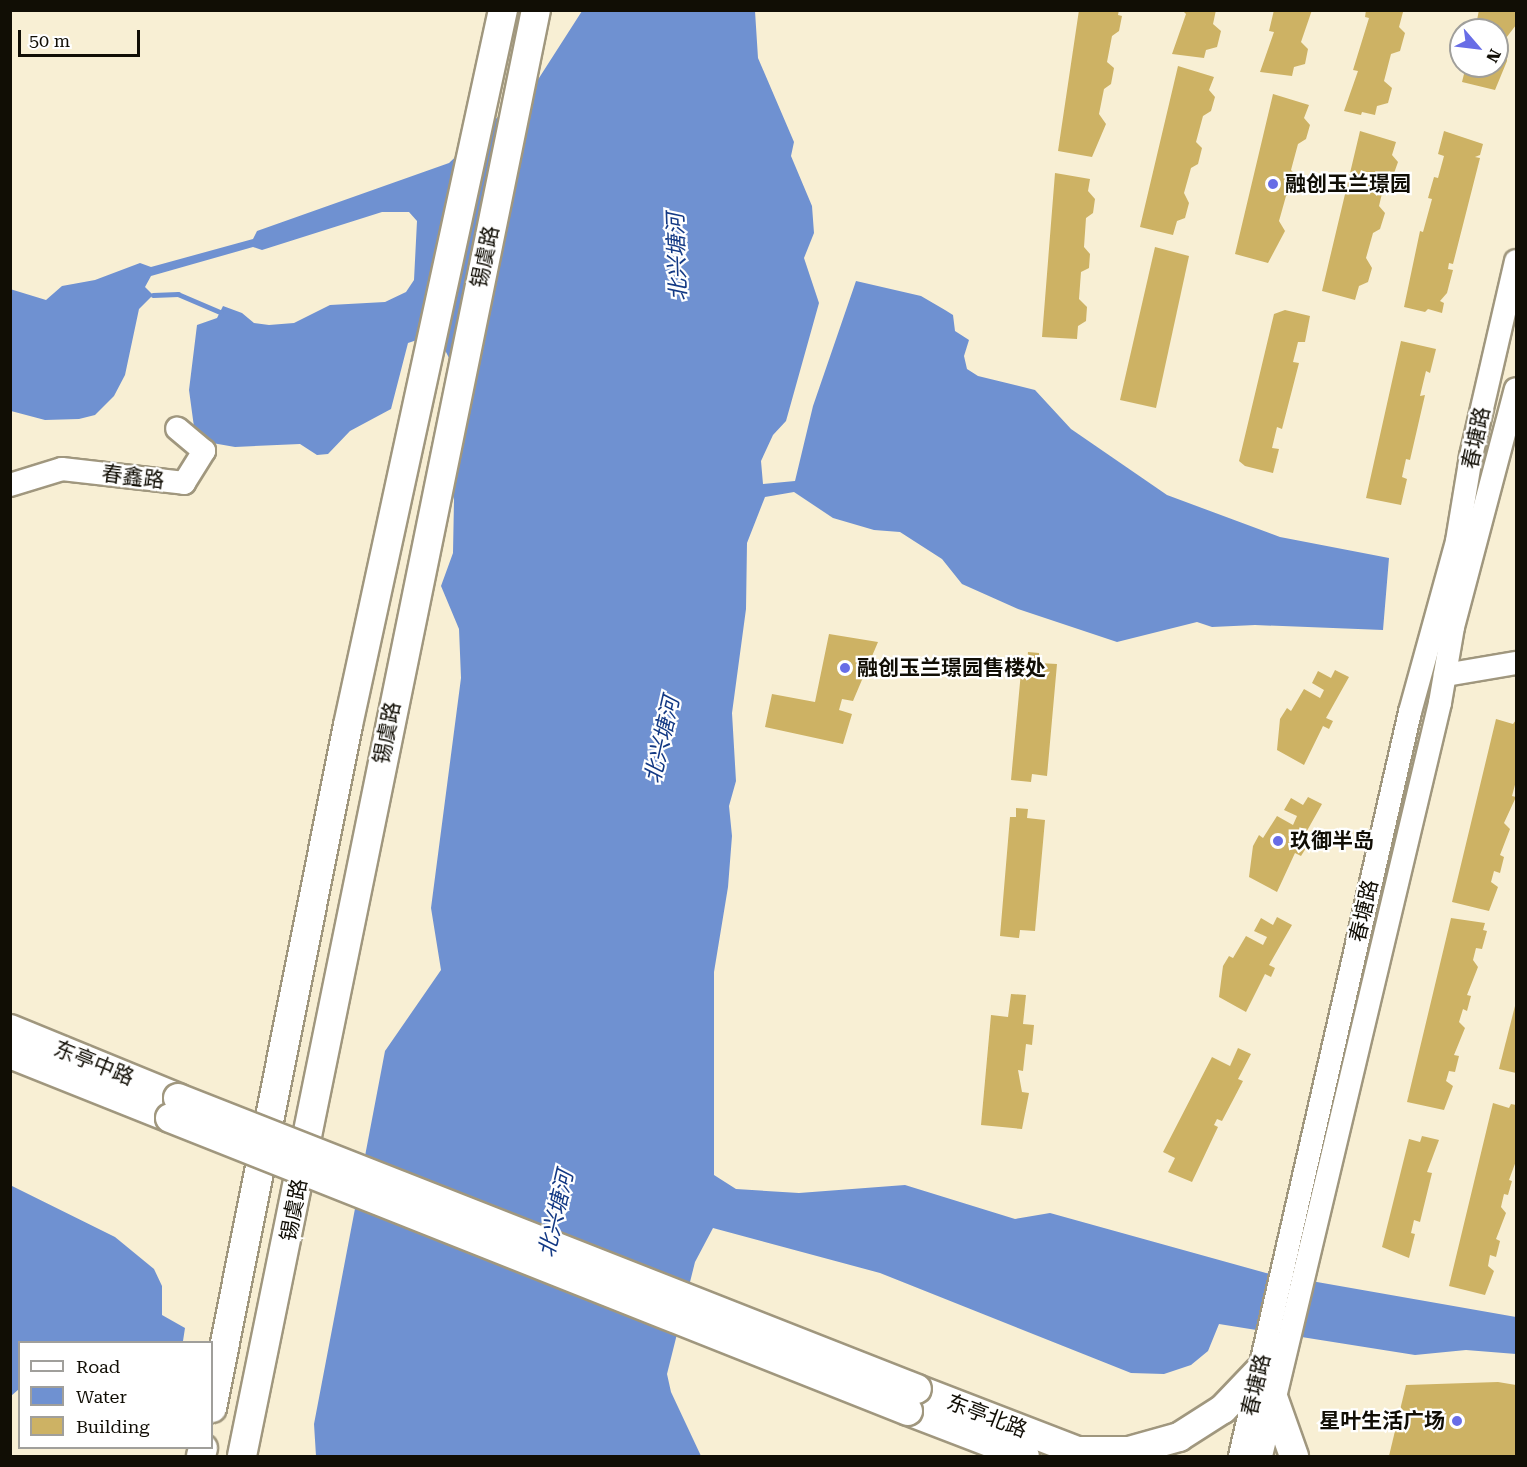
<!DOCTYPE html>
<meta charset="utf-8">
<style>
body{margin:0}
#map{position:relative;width:1527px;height:1467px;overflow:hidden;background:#f8efd4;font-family:"Roboto Serif","Noto Sans SC",serif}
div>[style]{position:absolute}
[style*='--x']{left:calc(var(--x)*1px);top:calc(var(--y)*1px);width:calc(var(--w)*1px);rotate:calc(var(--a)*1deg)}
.water>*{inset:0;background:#6f91d1}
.stream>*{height:4.5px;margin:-2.25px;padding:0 2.25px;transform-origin:2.25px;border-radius:2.25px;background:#6f91d1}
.building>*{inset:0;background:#cdb264}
.roads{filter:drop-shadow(2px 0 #a0977e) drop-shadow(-2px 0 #a0977e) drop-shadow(0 2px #a0977e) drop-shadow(0 -2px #a0977e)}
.minor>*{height:22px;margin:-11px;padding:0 11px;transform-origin:11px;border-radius:11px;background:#fff}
.major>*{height:28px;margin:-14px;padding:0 14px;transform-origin:14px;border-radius:14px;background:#fff}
.bridges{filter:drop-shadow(2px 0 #a0977e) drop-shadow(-2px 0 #a0977e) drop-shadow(0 2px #a0977e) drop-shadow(0 -2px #a0977e)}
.major-bridge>*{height:28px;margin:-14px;padding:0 14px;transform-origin:14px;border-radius:14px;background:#fff}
.dots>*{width:16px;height:16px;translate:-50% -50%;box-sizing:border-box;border:3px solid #fff;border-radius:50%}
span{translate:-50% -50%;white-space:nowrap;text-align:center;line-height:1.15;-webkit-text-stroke:4.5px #fff;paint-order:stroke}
.poi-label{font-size:21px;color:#110e05;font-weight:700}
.left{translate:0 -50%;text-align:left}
.right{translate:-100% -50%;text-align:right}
.street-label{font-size:21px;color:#110e05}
.water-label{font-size:22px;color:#133984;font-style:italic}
.frame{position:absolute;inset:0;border:12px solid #110e05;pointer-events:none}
.legend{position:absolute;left:18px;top:1341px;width:195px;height:108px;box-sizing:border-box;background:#fff;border:2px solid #a09f9b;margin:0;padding:8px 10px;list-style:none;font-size:18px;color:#110e05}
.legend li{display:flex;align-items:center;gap:12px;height:30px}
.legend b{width:30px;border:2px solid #a09f9b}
.north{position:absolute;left:1449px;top:18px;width:60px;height:60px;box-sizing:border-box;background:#fff;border:2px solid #a09f9b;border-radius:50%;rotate:118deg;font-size:16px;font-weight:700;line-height:24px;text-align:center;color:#110e05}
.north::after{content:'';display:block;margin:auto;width:21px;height:27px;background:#686de6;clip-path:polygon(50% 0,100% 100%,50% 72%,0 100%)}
.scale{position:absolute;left:18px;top:30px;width:122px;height:27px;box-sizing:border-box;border:3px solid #110e05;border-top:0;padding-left:8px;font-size:18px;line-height:21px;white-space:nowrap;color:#110e05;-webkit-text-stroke:4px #fff;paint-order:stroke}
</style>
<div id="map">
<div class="water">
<div style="clip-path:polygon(582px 11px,755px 11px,758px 58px,794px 142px,791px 156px,812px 206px,814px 233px,804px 258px,819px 303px,786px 421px,773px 435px,761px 461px,763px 484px,795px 481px,813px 406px,856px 281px,921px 296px,945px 310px,953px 315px,955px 331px,969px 340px,964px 356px,967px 369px,978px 376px,1035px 390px,1071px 429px,1167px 495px,1280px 537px,1389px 558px,1383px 630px,1255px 625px,1212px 627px,1197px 622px,1117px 642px,1018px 609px,962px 584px,942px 559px,900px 532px,874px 530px,833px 518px,794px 492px,765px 497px,747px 543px,746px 609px,732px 713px,736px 781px,729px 806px,732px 836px,728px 887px,714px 972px,714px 1175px,736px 1189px,799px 1193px,905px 1185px,1015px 1219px,1050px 1213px,1266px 1273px,1516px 1317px,1516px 1354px,1466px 1350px,1415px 1355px,1219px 1324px,1208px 1351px,1191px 1365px,1164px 1374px,1131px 1373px,880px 1273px,713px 1228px,695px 1262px,667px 1374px,671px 1392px,701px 1456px,316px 1456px,314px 1424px,385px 1051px,441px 970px,431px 908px,461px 678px,459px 629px,441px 586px,453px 553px,454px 500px,449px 477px,429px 455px,450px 360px,444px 348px,420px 339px,408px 343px,391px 409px,350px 431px,328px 454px,317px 455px,300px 444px,235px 447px,201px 441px,194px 427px,189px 390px,197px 325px,217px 318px,223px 306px,242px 313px,254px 323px,269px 325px,294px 323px,330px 305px,385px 302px,406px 292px,414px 280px,417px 221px,409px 212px,382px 212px,262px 250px,253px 247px,151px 276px,145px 287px,153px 295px,139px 309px,125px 375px,114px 396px,95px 415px,79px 419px,45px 420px,11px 411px,10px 289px,46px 300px,62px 286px,95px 280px,140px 263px,151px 267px,253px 239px,257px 231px,449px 163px,539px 78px)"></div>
<div style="clip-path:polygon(10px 1185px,115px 1237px,154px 1269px,162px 1286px,162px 1315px,185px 1328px,183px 1341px,20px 1342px,19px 1389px,11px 1396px)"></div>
</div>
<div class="stream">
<div style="--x:153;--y:295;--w:25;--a:-2"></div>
<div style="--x:178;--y:294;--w:46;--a:23.2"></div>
</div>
<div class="building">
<div style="clip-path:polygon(1079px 10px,1119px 10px,1118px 15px,1122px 16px,1119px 31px,1112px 36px,1107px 62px,1114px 68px,1111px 84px,1104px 89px,1099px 114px,1106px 124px,1092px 157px,1058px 151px)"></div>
<div style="clip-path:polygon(1182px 10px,1216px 10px,1213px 24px,1221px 31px,1217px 47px,1206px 50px,1204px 58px,1172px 54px,1186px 14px)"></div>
<div style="clip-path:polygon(1274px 10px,1312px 10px,1301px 42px,1308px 49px,1305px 64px,1294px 67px,1292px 76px,1260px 72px,1274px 32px,1269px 31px)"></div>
<div style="clip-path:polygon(1366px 10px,1403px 12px,1399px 27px,1405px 33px,1400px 51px,1391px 54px,1384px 81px,1392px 88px,1388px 103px,1377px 106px,1375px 115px,1362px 112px,1361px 115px,1344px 111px,1358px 71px,1353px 70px,1369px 18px,1365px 17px)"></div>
<div style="clip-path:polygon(1479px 10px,1515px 10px,1516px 25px,1503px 42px,1507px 43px,1507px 61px,1495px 90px,1462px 82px,1466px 66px,1497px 66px,1497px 30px,1475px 30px)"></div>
<div style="clip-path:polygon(1178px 66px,1214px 77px,1209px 90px,1215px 97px,1211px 111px,1203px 116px,1196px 142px,1202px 148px,1198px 164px,1191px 168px,1184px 193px,1189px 203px,1185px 218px,1177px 221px,1173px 235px,1140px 227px)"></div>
<div style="clip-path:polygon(1273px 94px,1309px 105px,1304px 118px,1310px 125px,1306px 139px,1298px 144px,1291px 170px,1297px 176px,1293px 192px,1286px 196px,1279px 221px,1285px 231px,1268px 263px,1235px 254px)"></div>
<div style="clip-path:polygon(1360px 131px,1396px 142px,1392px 155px,1398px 162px,1393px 176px,1385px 181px,1379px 206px,1385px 213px,1380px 229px,1373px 233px,1366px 258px,1372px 268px,1368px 282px,1359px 286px,1355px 300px,1322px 291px)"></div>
<div style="clip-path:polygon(1444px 131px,1483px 144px,1480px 155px,1475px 157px,1480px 158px,1453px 264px,1449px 263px,1448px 269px,1453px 270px,1447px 293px,1440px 301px,1444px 303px,1442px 313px,1428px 309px,1425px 312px,1404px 307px,1420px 231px,1423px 232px,1432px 199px,1428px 198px,1434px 177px,1438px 178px,1444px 156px,1438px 154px)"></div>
<div style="clip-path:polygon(1055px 173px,1090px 179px,1088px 191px,1095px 199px,1093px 213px,1086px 218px,1084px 247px,1090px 254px,1089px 268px,1081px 272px,1079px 299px,1087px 307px,1086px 321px,1078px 326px,1077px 339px,1042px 337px)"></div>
<div style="clip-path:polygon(1155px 247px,1189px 256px,1156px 408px,1120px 400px)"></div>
<div style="clip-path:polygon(1285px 310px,1310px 316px,1305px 342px,1298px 342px,1293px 362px,1299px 363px,1282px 429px,1277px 427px,1272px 448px,1279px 449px,1273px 473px,1245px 466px,1239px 461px,1274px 314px)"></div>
<div style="clip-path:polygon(1401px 341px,1436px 349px,1430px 373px,1426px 371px,1420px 396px,1425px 395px,1410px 460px,1406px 459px,1402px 477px,1407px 479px,1401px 505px,1366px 498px)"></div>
<div style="clip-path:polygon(829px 634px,878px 642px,853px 701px,842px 699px,839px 710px,852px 714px,843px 744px,765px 727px,772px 694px,815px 702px)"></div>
<div style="clip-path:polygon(1028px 652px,1039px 653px,1039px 663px,1057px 664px,1047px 776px,1032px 774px,1031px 782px,1011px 780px,1022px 661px,1027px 661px)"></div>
<div style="clip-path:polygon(1335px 670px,1349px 677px,1326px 718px,1333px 721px,1329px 729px,1323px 726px,1304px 765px,1277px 750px,1280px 719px,1287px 708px,1291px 711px,1304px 689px,1320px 698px,1324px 690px,1312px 683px,1318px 671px,1331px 678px)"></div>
<div style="clip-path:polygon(1496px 719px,1513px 724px,1516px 720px,1516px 781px,1512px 796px,1516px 797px,1504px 823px,1510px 829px,1500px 855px,1504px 857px,1500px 873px,1494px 871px,1491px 882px,1498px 887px,1489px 911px,1452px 902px)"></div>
<div style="clip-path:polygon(1308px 797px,1322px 804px,1299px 845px,1306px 848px,1301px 856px,1295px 853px,1277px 892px,1249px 877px,1253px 846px,1259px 835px,1263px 838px,1277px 816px,1293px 825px,1297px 816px,1284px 810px,1291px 798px,1303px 805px)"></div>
<div style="clip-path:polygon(1016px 808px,1028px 809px,1027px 818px,1045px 820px,1035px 931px,1020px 930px,1019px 938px,1000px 936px,1010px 817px,1016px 817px)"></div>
<div style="clip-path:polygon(1277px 917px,1292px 925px,1269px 965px,1275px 968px,1271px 977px,1265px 974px,1246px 1012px,1219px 997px,1223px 966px,1229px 956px,1233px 958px,1246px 936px,1263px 945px,1267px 937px,1254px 931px,1261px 918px,1273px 925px)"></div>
<div style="clip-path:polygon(1451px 918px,1485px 923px,1483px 930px,1487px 931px,1482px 949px,1476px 948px,1473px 960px,1478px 967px,1467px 995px,1471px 996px,1467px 1011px,1463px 1009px,1459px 1022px,1465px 1028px,1454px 1055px,1459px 1056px,1455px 1072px,1449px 1071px,1446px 1081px,1453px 1086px,1444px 1110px,1407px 1102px)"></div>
<div style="clip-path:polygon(1011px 994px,1026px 995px,1023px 1024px,1034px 1025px,1032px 1045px,1026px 1044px,1023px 1071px,1018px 1070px,1022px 1092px,1029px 1093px,1022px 1129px,981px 1125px,991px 1015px,1008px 1017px)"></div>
<div style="clip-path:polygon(1516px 1002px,1516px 1073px,1499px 1069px)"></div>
<div style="clip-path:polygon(1238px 1048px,1251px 1054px,1238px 1079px,1243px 1081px,1222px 1121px,1217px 1119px,1214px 1125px,1218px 1127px,1192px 1182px,1168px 1172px,1175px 1158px,1163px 1152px,1212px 1057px,1230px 1066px)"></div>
<div style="clip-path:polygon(1493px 1103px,1509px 1108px,1511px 1104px,1516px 1105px,1516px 1161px,1509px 1180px,1512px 1181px,1508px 1195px,1504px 1194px,1501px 1207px,1506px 1213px,1496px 1239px,1500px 1241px,1496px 1257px,1490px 1255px,1488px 1266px,1494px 1271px,1485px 1295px,1449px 1286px)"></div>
<div style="clip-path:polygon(1422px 1136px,1439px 1140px,1427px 1172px,1432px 1173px,1420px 1222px,1414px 1220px,1411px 1233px,1415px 1234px,1409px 1258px,1382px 1247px,1409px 1139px,1420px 1142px)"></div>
<div style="clip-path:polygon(1498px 1382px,1516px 1385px,1516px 1456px,1389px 1456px,1406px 1385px)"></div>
</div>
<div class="roads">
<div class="minor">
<div style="--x:10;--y:485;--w:54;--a:-17.1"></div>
<div style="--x:62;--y:469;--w:123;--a:6.5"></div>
<div style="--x:184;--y:483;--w:38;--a:-58"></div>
<div style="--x:204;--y:451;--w:35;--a:-140"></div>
<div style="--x:1445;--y:675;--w:72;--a:-9.6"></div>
<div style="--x:1240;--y:1456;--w:763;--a:-77.13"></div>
<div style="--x:1410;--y:712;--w:177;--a:-74.6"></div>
<div style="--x:1457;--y:541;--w:86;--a:-80.6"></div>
<div style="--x:1471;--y:456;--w:200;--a:-77"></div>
<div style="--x:1261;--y:1456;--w:774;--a:-76.63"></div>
<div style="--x:1440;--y:703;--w:77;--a:-80.3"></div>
<div style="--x:1453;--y:627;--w:246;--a:-75.2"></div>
</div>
<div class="major">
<div style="--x:10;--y:1029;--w:182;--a:22.3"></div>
<div style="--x:10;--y:1054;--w:172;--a:21.8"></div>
<div style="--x:917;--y:1389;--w:186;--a:21.1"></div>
<div style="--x:1273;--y:1397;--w:63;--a:70.4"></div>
<div style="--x:212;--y:1408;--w:696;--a:-78.74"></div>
<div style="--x:348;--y:725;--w:732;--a:-77.77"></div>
<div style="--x:908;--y:1411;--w:125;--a:21"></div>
<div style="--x:1078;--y:1451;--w:51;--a:0"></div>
<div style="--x:1129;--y:1451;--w:52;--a:-15.6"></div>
<div style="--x:1179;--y:1437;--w:52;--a:-32.5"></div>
<div style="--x:1223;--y:1409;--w:52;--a:-46.5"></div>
<div style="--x:201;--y:1456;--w:8;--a:-76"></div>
<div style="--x:242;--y:1456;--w:1476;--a:-78.51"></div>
</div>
</div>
<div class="bridges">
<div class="major-bridge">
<div style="--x:178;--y:1098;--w:794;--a:21.49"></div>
<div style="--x:170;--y:1118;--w:794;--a:21.65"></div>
</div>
</div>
<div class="dots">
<div style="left:1273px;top:184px;background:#686de6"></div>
<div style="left:845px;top:668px;background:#686de6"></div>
<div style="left:1278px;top:841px;background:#686de6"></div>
<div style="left:1457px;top:1421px;background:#686de6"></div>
</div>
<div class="poi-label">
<span class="left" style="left:1285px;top:184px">融创玉兰璟园</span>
<span class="left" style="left:857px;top:668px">融创玉兰璟园售楼处</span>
<span class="left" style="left:1290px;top:841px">玖御半岛</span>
<span class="right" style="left:1445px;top:1421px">星叶生活广场</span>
</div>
<div class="street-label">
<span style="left:485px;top:257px;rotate:-78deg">锡虞路</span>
<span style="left:1476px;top:438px;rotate:-78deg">春塘路</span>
<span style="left:133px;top:477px;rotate:7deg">春鑫路</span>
<span style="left:387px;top:733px;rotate:-79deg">锡虞路</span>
<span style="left:1364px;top:911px;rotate:-77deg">春塘路</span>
<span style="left:94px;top:1063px;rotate:22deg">东亭中路</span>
<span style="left:294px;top:1210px;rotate:-79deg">锡虞路</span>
<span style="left:1256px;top:1385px;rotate:-77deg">春塘路</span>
<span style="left:987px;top:1416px;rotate:21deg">东亭北路</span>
</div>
<div class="water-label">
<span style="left:677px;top:257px;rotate:-92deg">北兴塘河</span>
<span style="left:662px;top:740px;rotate:-77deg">北兴塘河</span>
<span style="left:556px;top:1214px;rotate:-77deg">北兴塘河</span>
</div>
<div class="frame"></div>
<ul class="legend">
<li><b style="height:8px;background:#fff"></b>Road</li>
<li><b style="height:16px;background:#6f91d1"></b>Water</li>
<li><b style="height:16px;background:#cdb264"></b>Building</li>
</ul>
<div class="north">N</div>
<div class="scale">50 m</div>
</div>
